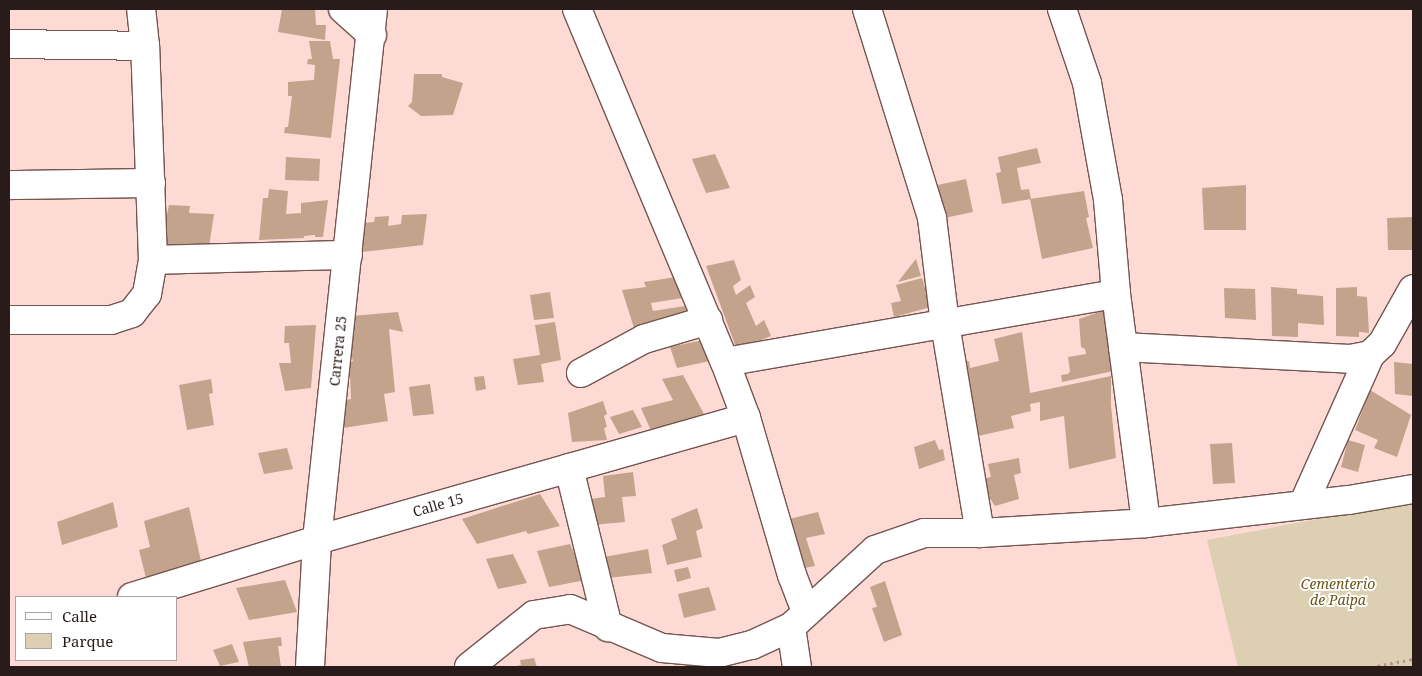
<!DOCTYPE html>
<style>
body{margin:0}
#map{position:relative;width:1422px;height:676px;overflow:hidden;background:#fedad4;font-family:"Noto Serif",serif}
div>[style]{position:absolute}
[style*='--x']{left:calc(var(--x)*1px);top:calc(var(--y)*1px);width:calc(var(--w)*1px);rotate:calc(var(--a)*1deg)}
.green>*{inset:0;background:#ddcfb1}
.building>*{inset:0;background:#c4a38c}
.path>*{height:3px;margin-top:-1.5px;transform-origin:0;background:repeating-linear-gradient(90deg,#b29691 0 2.5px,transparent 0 6.5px)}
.roads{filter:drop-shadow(1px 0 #745551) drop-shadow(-1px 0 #745551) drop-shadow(0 1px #745551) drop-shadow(0 -1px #745551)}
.minor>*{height:28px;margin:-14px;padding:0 14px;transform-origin:14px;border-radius:14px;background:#fff}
span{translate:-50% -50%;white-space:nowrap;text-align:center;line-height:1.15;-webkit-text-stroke:4px #fff;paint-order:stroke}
.street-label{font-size:14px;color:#281b19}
.park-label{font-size:14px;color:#6c541a;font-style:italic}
.frame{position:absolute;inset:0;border:10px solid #281b19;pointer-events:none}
.legend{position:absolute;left:15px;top:596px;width:162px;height:65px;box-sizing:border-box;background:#fff;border:1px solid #a9a4a3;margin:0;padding:6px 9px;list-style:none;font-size:15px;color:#281b19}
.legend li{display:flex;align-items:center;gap:10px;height:25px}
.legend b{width:25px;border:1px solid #a9a4a3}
</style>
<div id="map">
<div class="green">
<div style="clip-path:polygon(1413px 501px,1413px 667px,1238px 667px,1207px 540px)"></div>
</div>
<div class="building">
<div style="clip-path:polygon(282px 9px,315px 9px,316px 25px,326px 25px,325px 40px,278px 32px)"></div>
<div style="clip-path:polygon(309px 41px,330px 41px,333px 59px,340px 59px,331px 138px,284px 133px,285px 127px,288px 127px,292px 96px,288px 96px,288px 82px,314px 80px,315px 65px,307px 64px,308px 59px,312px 59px)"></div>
<div style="clip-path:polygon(414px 74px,442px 74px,442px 77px,463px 83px,453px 115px,421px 116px,408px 106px,412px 102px)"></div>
<div style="clip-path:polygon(1037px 148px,1041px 163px,1017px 168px,1021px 190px,1029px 189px,1031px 199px,1002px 204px,996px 173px,1001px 172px,998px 157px)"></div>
<div style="clip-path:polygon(715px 154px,730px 188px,706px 193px,692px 159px)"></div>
<div style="clip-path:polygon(286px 157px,320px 159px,319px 181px,285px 180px)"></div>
<div style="clip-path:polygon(966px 179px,973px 212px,940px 219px,933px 186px)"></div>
<div style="clip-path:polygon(1246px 185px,1246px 230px,1204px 230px,1202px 188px)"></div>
<div style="clip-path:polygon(269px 189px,288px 191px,286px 214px,301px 213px,301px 203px,328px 200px,323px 237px,315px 237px,315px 235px,304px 236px,304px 238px,259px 240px,263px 198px,268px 198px)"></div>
<div style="clip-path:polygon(1084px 191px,1089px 217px,1086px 218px,1093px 248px,1042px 259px,1030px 199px)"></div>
<div style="clip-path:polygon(169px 205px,190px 206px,189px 213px,214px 214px,209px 247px,161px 244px)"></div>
<div style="clip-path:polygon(427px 214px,423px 245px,362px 252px,364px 223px,374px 222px,375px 217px,389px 216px,388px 226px,401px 224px,402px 215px)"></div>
<div style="clip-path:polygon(1413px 217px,1413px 250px,1388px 250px,1387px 218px)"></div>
<div style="clip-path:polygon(916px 259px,921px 276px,898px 282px,908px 269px)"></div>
<div style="clip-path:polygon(734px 260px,741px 280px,733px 286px,736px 295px,750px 285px,755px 297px,746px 303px,756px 326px,764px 320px,771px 336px,737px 350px,706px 266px)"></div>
<div style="clip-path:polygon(676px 277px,683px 298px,651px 303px,653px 311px,685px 306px,688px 318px,634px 328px,622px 290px,646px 287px,644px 282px)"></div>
<div style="clip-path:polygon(922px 278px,931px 307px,894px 317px,891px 303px,901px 301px,896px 285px)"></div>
<div style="clip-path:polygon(1271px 287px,1297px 289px,1297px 294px,1323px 296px,1324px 325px,1298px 323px,1298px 337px,1272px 336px)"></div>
<div style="clip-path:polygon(1357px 287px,1357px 296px,1367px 297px,1369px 333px,1359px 332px,1359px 337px,1336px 336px,1336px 288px)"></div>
<div style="clip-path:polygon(1224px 288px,1255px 289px,1256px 320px,1225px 318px)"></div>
<div style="clip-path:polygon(550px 292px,554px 318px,534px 320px,530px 295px)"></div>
<div style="clip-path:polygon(1105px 310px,1118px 370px,1062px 382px,1061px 375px,1068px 374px,1070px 371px,1068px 357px,1086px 354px,1085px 349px,1081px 347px,1079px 319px)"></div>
<div style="clip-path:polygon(398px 312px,403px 332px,389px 329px,395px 392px,384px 394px,388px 421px,343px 428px,339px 401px,351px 399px,350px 375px,348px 375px,345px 363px,353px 361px,349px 347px,351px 316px)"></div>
<div style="clip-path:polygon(555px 322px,561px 360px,541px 364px,544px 382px,518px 385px,513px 359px,540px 355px,535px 325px)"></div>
<div style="clip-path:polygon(316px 325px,311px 388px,285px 391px,279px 363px,291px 363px,289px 343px,284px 343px,285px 326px)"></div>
<div style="clip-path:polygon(1022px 332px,1030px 393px,1111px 376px,1111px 405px,1116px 458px,1069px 469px,1064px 416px,1040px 421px,1040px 402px,1030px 404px,1031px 411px,1011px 416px,1014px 428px,978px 436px,960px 362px,969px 361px,970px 368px,999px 361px,994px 339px)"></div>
<div style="clip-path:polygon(703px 340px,710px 361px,677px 368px,670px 347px)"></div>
<div style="clip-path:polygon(1394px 362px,1413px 364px,1413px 396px,1395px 394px)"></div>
<div style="clip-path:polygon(683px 375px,704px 414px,652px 433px,641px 408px,673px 400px,662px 379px)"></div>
<div style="clip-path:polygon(484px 376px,486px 389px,476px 391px,474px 377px)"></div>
<div style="clip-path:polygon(211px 379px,213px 393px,209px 394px,214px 425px,187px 430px,179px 385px)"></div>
<div style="clip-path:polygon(430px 384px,434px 414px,413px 416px,409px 387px)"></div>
<div style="clip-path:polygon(1370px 390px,1411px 415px,1397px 457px,1374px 448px,1378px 440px,1355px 430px)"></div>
<div style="clip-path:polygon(603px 401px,607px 414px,604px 416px,607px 427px,604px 428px,607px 440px,572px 442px,568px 413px)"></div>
<div style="clip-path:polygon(633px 410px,642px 427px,619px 434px,610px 417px)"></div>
<div style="clip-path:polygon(935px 440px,939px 450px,943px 449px,945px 460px,919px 469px,914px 447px)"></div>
<div style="clip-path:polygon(1348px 440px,1365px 445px,1358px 472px,1341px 467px)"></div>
<div style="clip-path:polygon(1232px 443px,1235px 483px,1213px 484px,1210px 444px)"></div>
<div style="clip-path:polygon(287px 448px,293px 469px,264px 474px,258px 453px)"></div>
<div style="clip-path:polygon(1019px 458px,1021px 473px,1014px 475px,1019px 499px,995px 506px,982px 487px,981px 479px,991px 477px,988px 464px)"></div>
<div style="clip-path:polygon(633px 472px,636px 496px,622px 497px,625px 522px,592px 525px,590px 499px,605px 497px,603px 476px)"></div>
<div style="clip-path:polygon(540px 494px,560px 526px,528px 534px,526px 531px,477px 544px,462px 519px)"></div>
<div style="clip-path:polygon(113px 502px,118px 527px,62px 545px,57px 522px)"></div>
<div style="clip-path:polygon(189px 507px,201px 561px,146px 578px,139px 550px,150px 547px,144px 521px)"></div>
<div style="clip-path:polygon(697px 508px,703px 528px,696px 531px,702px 557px,667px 565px,662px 545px,677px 539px,671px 519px)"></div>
<div style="clip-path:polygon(818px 512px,825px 534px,806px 538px,815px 566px,799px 569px,785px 520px)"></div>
<div style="clip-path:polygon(570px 544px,586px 580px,549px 587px,537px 551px)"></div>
<div style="clip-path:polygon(648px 549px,652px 573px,608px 578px,604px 557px)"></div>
<div style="clip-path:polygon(513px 554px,527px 583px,498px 589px,486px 559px)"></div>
<div style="clip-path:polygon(688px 567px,691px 578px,677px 582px,674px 570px)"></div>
<div style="clip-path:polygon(285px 580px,297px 612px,249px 620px,236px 588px)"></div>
<div style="clip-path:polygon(885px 581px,902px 635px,884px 642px,872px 608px,877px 607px,870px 587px)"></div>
<div style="clip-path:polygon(709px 587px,716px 610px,684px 618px,678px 594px)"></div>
<div style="clip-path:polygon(281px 637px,282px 646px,278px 646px,281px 667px,249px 667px,243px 642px)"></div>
<div style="clip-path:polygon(232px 644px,239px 662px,220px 666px,213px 650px)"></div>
<div style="clip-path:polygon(534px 658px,537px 667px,512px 667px,521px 665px,520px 660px)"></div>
</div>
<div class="path">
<div style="--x:1371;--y:667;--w:43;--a:-10.8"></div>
</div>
<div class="roads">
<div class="minor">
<div style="--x:343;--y:9;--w:39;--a:42"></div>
<div style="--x:577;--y:9;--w:383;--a:67.3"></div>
<div style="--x:725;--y:362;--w:60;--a:69.4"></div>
<div style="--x:746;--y:418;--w:164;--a:73.7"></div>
<div style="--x:792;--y:575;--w:40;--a:69"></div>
<div style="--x:867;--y:9;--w:219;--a:72.7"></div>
<div style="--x:932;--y:218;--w:107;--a:83"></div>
<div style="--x:945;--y:324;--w:212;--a:80.5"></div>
<div style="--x:1062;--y:9;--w:78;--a:71.3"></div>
<div style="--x:1087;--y:83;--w:119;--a:79.8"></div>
<div style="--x:1108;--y:200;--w:94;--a:85.1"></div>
<div style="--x:1116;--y:294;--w:231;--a:82.5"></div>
<div style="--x:9;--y:44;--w:136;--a:0.8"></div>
<div style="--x:9;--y:185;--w:142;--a:-0.8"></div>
<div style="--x:153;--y:260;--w:195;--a:-1.5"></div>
<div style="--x:9;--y:320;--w:102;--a:0"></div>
<div style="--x:111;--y:320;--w:22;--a:-18"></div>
<div style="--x:132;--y:313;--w:24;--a:-52"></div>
<div style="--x:147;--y:294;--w:35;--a:-80"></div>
<div style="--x:153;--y:260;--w:214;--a:-92.1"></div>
<div style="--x:145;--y:46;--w:37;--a:-96"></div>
<div style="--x:1123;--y:347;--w:227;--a:3"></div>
<div style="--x:1350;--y:359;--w:20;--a:-11"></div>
<div style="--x:725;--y:362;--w:397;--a:-9.9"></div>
<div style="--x:581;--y:373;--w:72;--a:-28.4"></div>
<div style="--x:644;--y:339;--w:67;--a:-16.5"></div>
<div style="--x:569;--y:468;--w:164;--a:76.2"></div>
<div style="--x:1303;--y:505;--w:164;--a:-65.9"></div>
<div style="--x:1370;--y:355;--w:16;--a:-43"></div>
<div style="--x:1382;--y:344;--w:63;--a:-60.6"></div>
<div style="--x:132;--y:597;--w:194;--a:-17.1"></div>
<div style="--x:317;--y:540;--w:446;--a:-15.9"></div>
<div style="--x:791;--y:627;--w:40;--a:81.5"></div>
<div style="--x:310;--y:667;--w:127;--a:-86.8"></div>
<div style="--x:317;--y:540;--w:534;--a:-83.98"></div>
<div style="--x:469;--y:667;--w:83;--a:-38.7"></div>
<div style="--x:534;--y:615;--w:36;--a:-9"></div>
<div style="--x:570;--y:609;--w:100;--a:23"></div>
<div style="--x:662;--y:648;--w:57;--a:5"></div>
<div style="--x:719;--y:653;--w:34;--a:-14"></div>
<div style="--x:752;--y:645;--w:43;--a:-24.8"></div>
<div style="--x:791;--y:627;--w:114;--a:-42.5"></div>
<div style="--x:875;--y:550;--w:52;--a:-19.1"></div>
<div style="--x:924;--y:533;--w:56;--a:0"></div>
<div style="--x:980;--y:533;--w:166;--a:-3.4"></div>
<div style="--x:1146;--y:523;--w:204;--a:-6.5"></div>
<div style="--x:1349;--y:500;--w:65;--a:-9.8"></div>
</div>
</div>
<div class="street-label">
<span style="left:338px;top:351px;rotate:-84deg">Carrera 25</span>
<span style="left:438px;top:505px;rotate:-16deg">Calle 15</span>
</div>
<div class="park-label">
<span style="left:1338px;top:592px">Cementerio<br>de Paipa</span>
</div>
<div class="frame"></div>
<ul class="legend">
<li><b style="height:6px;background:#fff"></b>Calle</li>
<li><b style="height:14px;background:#ddcfb1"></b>Parque</li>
</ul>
</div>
